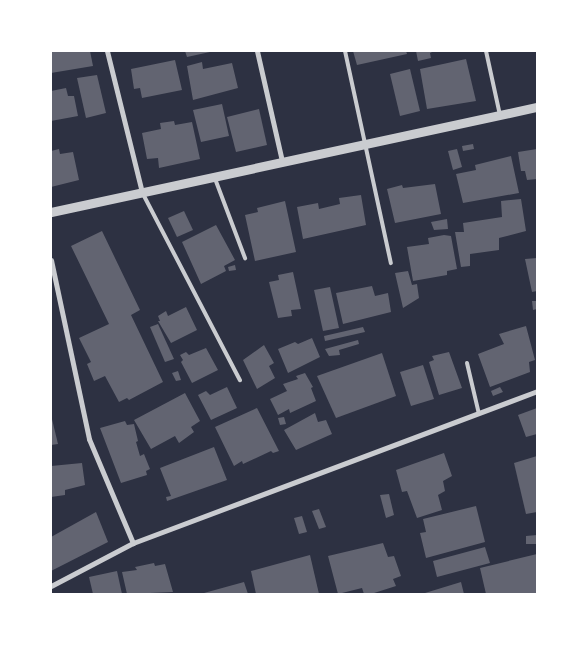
<!DOCTYPE html>
<style>
body{margin:0}
#map{position:relative;width:588px;height:645px;overflow:hidden;background:#2d3142;font-family:Quicksand,sans-serif}
div>[style]{position:absolute}
[style*='--x']{left:calc(var(--x)*1px);top:calc(var(--y)*1px);width:calc(var(--w)*1px);rotate:calc(var(--a)*1deg)}
.building>*{inset:0;background:#626471}
.service>*{height:4px;margin:-2px;padding:0 2px;transform-origin:2px;border-radius:2px;background:#caccd0}
.minor>*{height:5px;margin:-2.5px;padding:0 2.5px;transform-origin:2.5px;border-radius:2.5px;background:#caccd0}
.tertiary>*{height:9px;margin:-4.5px;padding:0 4.5px;transform-origin:4.5px;border-radius:4.5px;background:#caccd0}
span{translate:-50% -50%;white-space:nowrap;text-align:center;line-height:1.15;-webkit-text-stroke:5px #fff;paint-order:stroke}
.frame{position:absolute;inset:0;border:52px solid #fff;pointer-events:none}
</style>
<div id="map">
<div class="building">
<div style="clip-path:polygon(90px 51px,93px 66px,51px 73px,51px 52px)"></div>
<div style="clip-path:polygon(185px 51px,210px 51px,210px 52px,187px 57px)"></div>
<div style="clip-path:polygon(353px 51px,406px 51px,407px 54px,357px 65px)"></div>
<div style="clip-path:polygon(416px 51px,434px 51px,430px 53px,431px 58px,418px 61px)"></div>
<div style="clip-path:polygon(466px 59px,476px 101px,427px 109px,420px 69px)"></div>
<div style="clip-path:polygon(175px 60px,182px 90px,142px 98px,140px 88px,134px 89px,131px 69px)"></div>
<div style="clip-path:polygon(202px 62px,203px 69px,232px 63px,238px 88px,193px 100px,187px 66px)"></div>
<div style="clip-path:polygon(410px 69px,420px 111px,400px 116px,390px 74px)"></div>
<div style="clip-path:polygon(97px 75px,106px 113px,86px 118px,77px 78px)"></div>
<div style="clip-path:polygon(66px 88px,68px 96px,74px 96px,78px 116px,51px 121px,51px 91px)"></div>
<div style="clip-path:polygon(222px 104px,229px 136px,201px 142px,193px 110px)"></div>
<div style="clip-path:polygon(259px 109px,267px 145px,236px 152px,227px 117px)"></div>
<div style="clip-path:polygon(174px 121px,175px 125px,192px 122px,200px 159px,159px 168px,158px 158px,147px 159px,142px 133px,161px 129px,160px 123px)"></div>
<div style="clip-path:polygon(473px 144px,474px 149px,463px 151px,462px 146px)"></div>
<div style="clip-path:polygon(59px 149px,60px 154px,73px 152px,79px 180px,51px 187px,51px 151px)"></div>
<div style="clip-path:polygon(457px 149px,462px 167px,453px 170px,448px 151px)"></div>
<div style="clip-path:polygon(537px 149px,537px 179px,527px 180px,525px 171px,521px 171px,518px 152px)"></div>
<div style="clip-path:polygon(511px 156px,519px 193px,463px 203px,456px 174px,476px 170px,475px 165px)"></div>
<div style="clip-path:polygon(435px 184px,441px 214px,395px 223px,387px 189px,402px 185px,403px 188px)"></div>
<div style="clip-path:polygon(361px 195px,366px 225px,303px 239px,297px 207px,318px 203px,319px 209px,340px 204px,339px 198px)"></div>
<div style="clip-path:polygon(521px 199px,526px 231px,499px 238px,499px 250px,470px 254px,470px 266px,461px 267px,455px 232px,464px 232px,463px 223px,502px 217px,501px 201px)"></div>
<div style="clip-path:polygon(285px 201px,296px 252px,255px 261px,245px 215px,258px 212px,257px 208px)"></div>
<div style="clip-path:polygon(184px 211px,193px 230px,177px 237px,168px 218px)"></div>
<div style="clip-path:polygon(447px 219px,448px 229px,434px 230px,431px 222px)"></div>
<div style="clip-path:polygon(216px 225px,235px 260px,224px 266px,226px 271px,201px 284px,182px 242px)"></div>
<div style="clip-path:polygon(102px 231px,140px 310px,131px 315px,163px 382px,129px 400px,127px 398px,119px 402px,105px 376px,94px 381px,87px 364px,91px 362px,79px 338px,109px 324px,71px 246px)"></div>
<div style="clip-path:polygon(444px 235px,451px 236px,457px 269px,447px 271px,447px 275px,413px 281px,407px 247px,429px 244px,428px 238px)"></div>
<div style="clip-path:polygon(537px 258px,537px 291px,532px 292px,525px 259px)"></div>
<div style="clip-path:polygon(235px 265px,236px 270px,229px 271px,228px 267px)"></div>
<div style="clip-path:polygon(408px 271px,412px 285px,417px 284px,419px 298px,403px 308px,395px 273px)"></div>
<div style="clip-path:polygon(293px 272px,301px 309px,291px 310px,292px 316px,278px 318px,269px 282px,279px 280px,278px 275px)"></div>
<div style="clip-path:polygon(372px 286px,375px 296px,388px 293px,391px 312px,343px 324px,336px 293px)"></div>
<div style="clip-path:polygon(330px 287px,339px 328px,323px 331px,314px 290px)"></div>
<div style="clip-path:polygon(532px 301px,537px 301px,537px 309px,533px 310px)"></div>
<div style="clip-path:polygon(186px 307px,197px 330px,171px 343px,158px 321px,160px 321px,158px 316px,166px 311px,168px 316px)"></div>
<div style="clip-path:polygon(158px 324px,174px 359px,165px 362px,150px 327px)"></div>
<div style="clip-path:polygon(526px 326px,535px 360px,529px 362px,530px 372px,490px 387px,478px 354px,504px 344px,499px 334px)"></div>
<div style="clip-path:polygon(363px 327px,365px 332px,325px 341px,324px 336px)"></div>
<div style="clip-path:polygon(312px 338px,320px 357px,288px 373px,278px 349px,295px 342px,298px 344px)"></div>
<div style="clip-path:polygon(358px 340px,359px 344px,339px 350px,340px 355px,329px 356px,325px 349px)"></div>
<div style="clip-path:polygon(264px 345px,274px 363px,269px 366px,275px 378px,257px 389px,243px 360px)"></div>
<div style="clip-path:polygon(206px 348px,218px 370px,192px 383px,181px 362px,183px 360px,180px 355px,186px 352px,189px 355px)"></div>
<div style="clip-path:polygon(449px 352px,462px 388px,439px 395px,429px 362px,434px 360px,432px 356px)"></div>
<div style="clip-path:polygon(382px 353px,396px 396px,336px 418px,317px 376px)"></div>
<div style="clip-path:polygon(423px 365px,434px 399px,411px 406px,400px 372px)"></div>
<div style="clip-path:polygon(178px 371px,181px 380px,176px 381px,172px 373px)"></div>
<div style="clip-path:polygon(305px 373px,313px 387px,311px 388px,316px 401px,290px 413px,289px 409px,278px 415px,270px 399px,287px 391px,283px 384px,298px 379px,296px 376px)"></div>
<div style="clip-path:polygon(227px 387px,237px 408px,211px 420px,198px 395px,206px 391px,210px 395px)"></div>
<div style="clip-path:polygon(500px 387px,503px 392px,493px 396px,491px 391px)"></div>
<div style="clip-path:polygon(185px 393px,200px 421px,191px 427px,194px 432px,179px 443px,175px 436px,151px 449px,134px 420px)"></div>
<div style="clip-path:polygon(257px 408px,279px 451px,273px 453px,271px 451px,243px 464px,242px 461px,234px 466px,215px 427px)"></div>
<div style="clip-path:polygon(537px 408px,537px 434px,526px 437px,518px 415px)"></div>
<div style="clip-path:polygon(315px 413px,318px 422px,326px 420px,332px 434px,296px 450px,284px 430px)"></div>
<div style="clip-path:polygon(51px 415px,58px 444px,51px 445px)"></div>
<div style="clip-path:polygon(284px 417px,286px 424px,280px 425px,278px 418px)"></div>
<div style="clip-path:polygon(125px 421px,127px 425px,134px 424px,138px 441px,136px 442px,140px 456px,144px 454px,150px 469px,146px 471px,147px 475px,121px 483px,100px 428px)"></div>
<div style="clip-path:polygon(214px 447px,227px 480px,167px 501px,166px 497px,171px 496px,160px 468px)"></div>
<div style="clip-path:polygon(444px 453px,452px 476px,443px 481px,445px 491px,438px 495px,442px 510px,417px 518px,407px 491px,402px 492px,396px 470px)"></div>
<div style="clip-path:polygon(537px 456px,537px 512px,526px 514px,514px 463px)"></div>
<div style="clip-path:polygon(82px 463px,85px 485px,65px 490px,65px 495px,51px 497px,51px 466px)"></div>
<div style="clip-path:polygon(389px 494px,394px 515px,386px 518px,380px 495px)"></div>
<div style="clip-path:polygon(476px 506px,485px 542px,426px 558px,420px 533px,426px 532px,423px 519px)"></div>
<div style="clip-path:polygon(319px 509px,326px 527px,319px 529px,312px 511px)"></div>
<div style="clip-path:polygon(96px 512px,108px 542px,51px 571px,51px 537px)"></div>
<div style="clip-path:polygon(302px 516px,307px 532px,299px 534px,294px 518px)"></div>
<div style="clip-path:polygon(537px 535px,537px 544px,526px 544px,526px 536px)"></div>
<div style="clip-path:polygon(383px 543px,388px 557px,394px 556px,401px 576px,393px 579px,396px 586px,371px 594px,364px 594px,362px 588px,338px 594px,328px 556px)"></div>
<div style="clip-path:polygon(485px 547px,490px 563px,437px 577px,433px 561px)"></div>
<div style="clip-path:polygon(537px 554px,537px 594px,486px 594px,480px 568px)"></div>
<div style="clip-path:polygon(310px 555px,319px 594px,256px 594px,251px 571px)"></div>
<div style="clip-path:polygon(154px 563px,155px 566px,165px 564px,173px 592px,127px 594px,122px 572px,137px 570px,135px 567px)"></div>
<div style="clip-path:polygon(117px 571px,122px 594px,93px 594px,89px 577px)"></div>
<div style="clip-path:polygon(244px 582px,248px 594px,205px 594px,204px 593px)"></div>
<div style="clip-path:polygon(461px 582px,464px 594px,425px 594px,425px 593px)"></div>
</div>
<div class="service">
<div style="--x:345;--y:51;--w:217;--a:77.8"></div>
<div style="--x:486;--y:51;--w:66;--a:77.7"></div>
<div style="--x:214;--y:176;--w:88;--a:69.3"></div>
<div style="--x:143;--y:194;--w:210;--a:62.5"></div>
<div style="--x:467;--y:363;--w:52;--a:76.8"></div>
</div>
<div class="minor">
<div style="--x:107;--y:51;--w:145;--a:76.1"></div>
<div style="--x:257;--y:51;--w:113;--a:77.2"></div>
<div style="--x:51;--y:260;--w:183;--a:78"></div>
<div style="--x:89;--y:439;--w:113;--a:67.1"></div>
<div style="--x:51;--y:586;--w:93;--a:-27.7"></div>
<div style="--x:133;--y:543;--w:432;--a:-20.6"></div>
</div>
<div class="tertiary">
<div style="--x:51;--y:212;--w:497;--a:-12.2"></div>
</div>
<div class="frame"></div>
</div>
